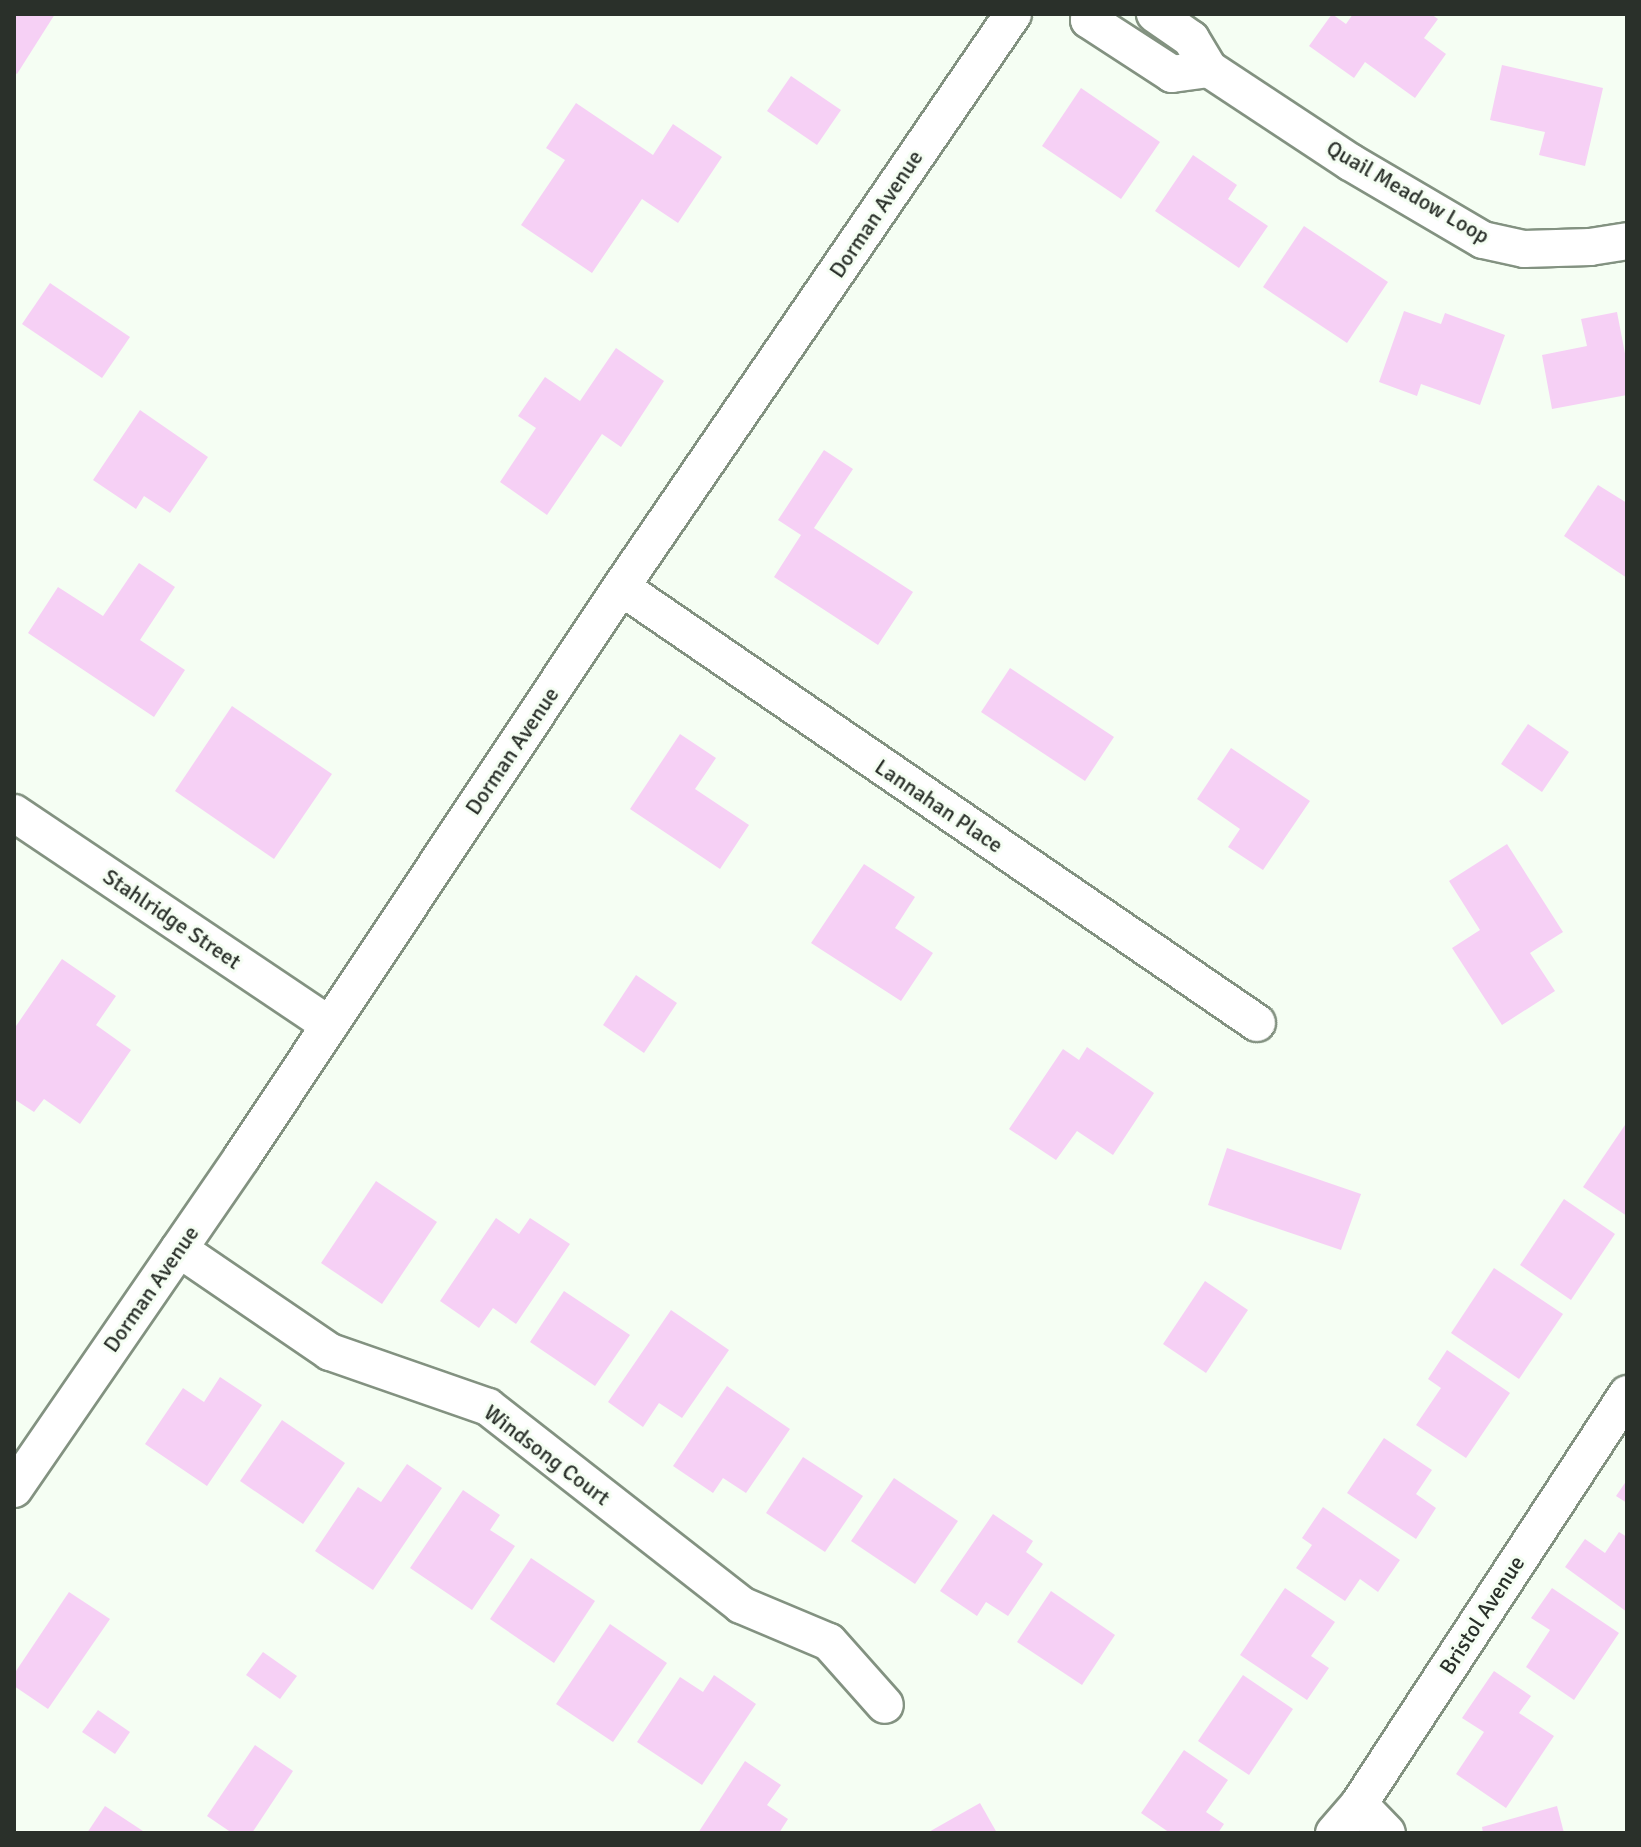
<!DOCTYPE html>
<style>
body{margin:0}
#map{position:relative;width:1641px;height:1847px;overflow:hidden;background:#f5fef3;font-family:Signika,sans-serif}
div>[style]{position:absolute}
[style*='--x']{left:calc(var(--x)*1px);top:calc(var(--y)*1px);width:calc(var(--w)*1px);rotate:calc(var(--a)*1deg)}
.building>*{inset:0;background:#f6d0f5}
.roads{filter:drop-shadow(2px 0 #839281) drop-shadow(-2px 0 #839281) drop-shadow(0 2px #839281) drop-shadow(0 -2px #839281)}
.minor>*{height:36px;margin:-18px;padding:0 18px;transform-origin:18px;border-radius:18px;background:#fff}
span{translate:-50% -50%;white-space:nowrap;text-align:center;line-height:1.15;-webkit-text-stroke:6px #f5fef3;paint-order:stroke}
.street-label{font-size:22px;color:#2a302a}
.frame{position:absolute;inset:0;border:16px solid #2a302a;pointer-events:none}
</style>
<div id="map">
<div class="building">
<div style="clip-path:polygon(14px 14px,55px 14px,17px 74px,14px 72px)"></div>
<div style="clip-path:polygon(1332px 14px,1346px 24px,1353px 14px,1431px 14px,1438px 19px,1424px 38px,1446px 54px,1415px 98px,1365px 62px,1354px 78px,1309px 46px)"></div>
<div style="clip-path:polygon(1502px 65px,1603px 88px,1585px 166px,1539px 155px,1545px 132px,1490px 120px)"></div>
<div style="clip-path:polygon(791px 76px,841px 110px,817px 145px,767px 111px)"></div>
<div style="clip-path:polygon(1081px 88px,1160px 142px,1121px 199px,1042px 146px)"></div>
<div style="clip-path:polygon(576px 103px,653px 155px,673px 124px,722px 157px,678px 223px,642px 199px,592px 273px,521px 225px,565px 160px,546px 148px)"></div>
<div style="clip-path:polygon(1193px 155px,1237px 185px,1228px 199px,1268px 226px,1239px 268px,1155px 211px)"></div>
<div style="clip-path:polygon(1304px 226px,1388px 282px,1347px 343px,1263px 287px)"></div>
<div style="clip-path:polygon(50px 283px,130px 337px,102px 378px,22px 324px)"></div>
<div style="clip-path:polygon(1404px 311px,1441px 324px,1445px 313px,1505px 335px,1480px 405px,1421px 384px,1417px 396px,1379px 382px)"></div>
<div style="clip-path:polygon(1617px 312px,1627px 364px,1627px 395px,1552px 409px,1542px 355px,1587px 346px,1581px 319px)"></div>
<div style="clip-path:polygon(616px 348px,664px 381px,621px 447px,602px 434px,547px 515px,500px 482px,536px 428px,518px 416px,545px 377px,580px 401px)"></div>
<div style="clip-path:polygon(140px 410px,208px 457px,170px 513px,144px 496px,136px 509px,93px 480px)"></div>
<div style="clip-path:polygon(824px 450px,853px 469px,814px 528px,913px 592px,878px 645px,774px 577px,801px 535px,778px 520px)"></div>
<div style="clip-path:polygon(1598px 485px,1627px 503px,1627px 578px,1564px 536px)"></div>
<div style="clip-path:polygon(139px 563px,175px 587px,140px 640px,185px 670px,154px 717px,28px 633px,58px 587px,103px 616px)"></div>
<div style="clip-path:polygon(1010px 668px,1114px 737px,1085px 781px,981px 712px)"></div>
<div style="clip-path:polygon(232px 706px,332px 774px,274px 859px,175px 791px)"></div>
<div style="clip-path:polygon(1528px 724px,1569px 752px,1542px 792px,1501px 764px)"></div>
<div style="clip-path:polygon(680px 734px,716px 758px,695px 789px,749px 825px,720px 869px,630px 809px)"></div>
<div style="clip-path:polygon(1231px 748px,1310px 801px,1263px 870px,1228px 847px,1240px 829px,1197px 799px)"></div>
<div style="clip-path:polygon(1507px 844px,1563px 932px,1530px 953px,1555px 991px,1502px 1025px,1452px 948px,1480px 930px,1449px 881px)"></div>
<div style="clip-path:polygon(864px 864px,915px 897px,895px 928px,933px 953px,901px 1001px,811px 943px)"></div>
<div style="clip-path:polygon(62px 959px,116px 996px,96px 1025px,131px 1050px,80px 1124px,44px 1099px,34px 1112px,14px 1099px,14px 1029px)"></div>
<div style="clip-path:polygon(636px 975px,677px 1003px,644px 1053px,603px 1025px)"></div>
<div style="clip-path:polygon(1087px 1047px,1154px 1093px,1113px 1155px,1077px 1131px,1056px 1160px,1009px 1129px,1063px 1049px,1079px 1060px)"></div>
<div style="clip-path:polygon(1625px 1125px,1627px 1126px,1627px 1216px,1583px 1187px)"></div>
<div style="clip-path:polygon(1227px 1148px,1361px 1194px,1341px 1250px,1208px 1205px)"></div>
<div style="clip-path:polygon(376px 1181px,437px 1222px,382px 1304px,321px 1263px)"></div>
<div style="clip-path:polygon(1564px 1199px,1615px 1234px,1571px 1300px,1520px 1265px)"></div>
<div style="clip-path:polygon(496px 1218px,519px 1234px,530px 1218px,570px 1244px,516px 1324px,493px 1308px,479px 1328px,440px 1301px)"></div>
<div style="clip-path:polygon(1494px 1268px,1563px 1314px,1519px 1379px,1451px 1333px)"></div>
<div style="clip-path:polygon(1205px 1281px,1248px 1310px,1206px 1373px,1163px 1344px)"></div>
<div style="clip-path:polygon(564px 1291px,630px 1335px,595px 1386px,530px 1342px)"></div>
<div style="clip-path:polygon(671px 1310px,729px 1350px,682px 1418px,659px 1403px,643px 1427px,608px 1402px)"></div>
<div style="clip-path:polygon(1447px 1350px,1510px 1393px,1466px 1458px,1416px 1425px,1441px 1388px,1428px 1379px)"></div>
<div style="clip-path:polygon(220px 1377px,262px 1405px,207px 1486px,145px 1444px,183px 1388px,204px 1402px)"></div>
<div style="clip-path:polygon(727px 1386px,790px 1429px,746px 1493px,723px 1478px,713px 1493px,673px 1466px)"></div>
<div style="clip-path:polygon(282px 1420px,345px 1463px,303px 1524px,240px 1481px)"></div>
<div style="clip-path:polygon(1384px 1438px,1432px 1470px,1416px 1494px,1436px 1508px,1416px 1539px,1347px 1493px)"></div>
<div style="clip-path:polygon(803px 1457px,863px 1496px,825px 1552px,766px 1513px)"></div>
<div style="clip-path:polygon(407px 1464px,442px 1488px,373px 1590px,315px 1551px,358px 1487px,381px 1502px)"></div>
<div style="clip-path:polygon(894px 1478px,958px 1521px,915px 1584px,851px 1541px)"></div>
<div style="clip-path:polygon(1627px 1480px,1627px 1503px,1616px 1496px)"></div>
<div style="clip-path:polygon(463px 1490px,500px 1515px,490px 1530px,515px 1546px,472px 1610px,410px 1568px)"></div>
<div style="clip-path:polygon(1323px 1507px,1400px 1560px,1378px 1592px,1360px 1579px,1345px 1601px,1296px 1568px,1312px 1545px,1302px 1538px)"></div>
<div style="clip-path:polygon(993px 1514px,1033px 1541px,1026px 1552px,1043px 1564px,1008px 1616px,986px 1602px,977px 1616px,940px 1591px)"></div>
<div style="clip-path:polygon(1619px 1532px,1627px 1537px,1627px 1612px,1565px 1567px,1585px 1539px,1605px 1553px)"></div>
<div style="clip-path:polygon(531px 1558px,595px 1601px,554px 1663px,490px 1619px)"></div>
<div style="clip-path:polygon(1285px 1588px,1335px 1622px,1311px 1656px,1329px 1668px,1307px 1700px,1240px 1655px)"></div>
<div style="clip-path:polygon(1552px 1588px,1619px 1633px,1574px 1700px,1526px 1667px,1550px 1630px,1531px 1618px)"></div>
<div style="clip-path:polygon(1051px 1591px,1115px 1635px,1082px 1685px,1017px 1642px)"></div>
<div style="clip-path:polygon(69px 1592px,110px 1619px,48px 1709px,14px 1686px,14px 1674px)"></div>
<div style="clip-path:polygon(610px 1624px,667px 1663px,613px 1742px,556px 1704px)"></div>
<div style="clip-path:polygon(263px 1652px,297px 1676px,280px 1699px,246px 1675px)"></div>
<div style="clip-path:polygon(1494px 1671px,1531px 1696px,1519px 1713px,1554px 1736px,1506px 1808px,1456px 1774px,1484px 1732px,1462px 1718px)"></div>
<div style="clip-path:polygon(714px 1675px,756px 1704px,702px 1785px,637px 1742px,680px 1677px,703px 1692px)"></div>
<div style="clip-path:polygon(1243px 1675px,1293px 1709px,1249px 1775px,1198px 1741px)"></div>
<div style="clip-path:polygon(98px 1710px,130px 1732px,115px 1754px,82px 1732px)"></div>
<div style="clip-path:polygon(255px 1745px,293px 1771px,252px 1833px,232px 1833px,207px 1816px)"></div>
<div style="clip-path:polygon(1184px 1750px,1228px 1780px,1206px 1812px,1224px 1824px,1218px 1833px,1170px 1833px,1141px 1813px)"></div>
<div style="clip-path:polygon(745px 1761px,781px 1785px,767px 1805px,788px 1819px,779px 1833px,698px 1833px)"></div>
<div style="clip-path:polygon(980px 1803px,997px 1833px,927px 1833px)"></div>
<div style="clip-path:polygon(105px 1806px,146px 1833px,87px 1833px)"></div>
<div style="clip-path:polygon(1557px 1806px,1564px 1833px,1483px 1833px,1482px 1827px)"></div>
</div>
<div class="roads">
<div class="minor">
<div style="--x:1090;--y:14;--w:6;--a:99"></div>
<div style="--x:1089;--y:20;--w:99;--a:33"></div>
<div style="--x:1172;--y:74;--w:37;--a:-8"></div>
<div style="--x:1209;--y:69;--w:35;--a:-121"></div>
<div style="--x:1191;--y:39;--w:44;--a:-145.2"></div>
<div style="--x:1209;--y:69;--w:169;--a:33.4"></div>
<div style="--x:1350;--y:162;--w:154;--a:30.4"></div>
<div style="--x:1483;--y:240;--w:42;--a:12.4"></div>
<div style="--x:1524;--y:249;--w:66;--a:-1.7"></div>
<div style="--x:1590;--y:247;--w:37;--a:-9"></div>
<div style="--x:621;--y:587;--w:771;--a:34.43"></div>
<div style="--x:14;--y:813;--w:380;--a:33.9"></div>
<div style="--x:179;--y:1249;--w:183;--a:34.3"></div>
<div style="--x:330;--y:1352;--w:167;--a:19.2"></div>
<div style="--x:488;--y:1407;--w:321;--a:38"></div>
<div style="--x:741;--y:1605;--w:95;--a:22.8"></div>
<div style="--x:829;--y:1642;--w:84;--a:48.4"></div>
<div style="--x:14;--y:1489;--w:403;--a:-55.5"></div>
<div style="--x:242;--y:1157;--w:685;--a:-56.38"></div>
<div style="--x:621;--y:587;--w:694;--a:-55.62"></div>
<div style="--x:1359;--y:1804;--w:40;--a:46"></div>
<div style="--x:1334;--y:1833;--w:38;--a:-49"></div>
<div style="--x:1359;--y:1804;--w:490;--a:-56.8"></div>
</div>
</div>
<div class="street-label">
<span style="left:1408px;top:192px;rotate:30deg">Quail Meadow Loop</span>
<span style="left:876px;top:214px;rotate:-56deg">Dorman Avenue</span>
<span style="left:512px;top:751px;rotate:-56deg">Dorman Avenue</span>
<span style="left:939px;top:806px;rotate:34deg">Lannahan Place</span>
<span style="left:172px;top:919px;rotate:34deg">Stahlridge Street</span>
<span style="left:151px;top:1289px;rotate:-55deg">Dorman Avenue</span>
<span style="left:547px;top:1455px;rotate:37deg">Windsong Court</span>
<span style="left:1482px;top:1615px;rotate:-57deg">Bristol Avenue</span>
</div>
<div class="frame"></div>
</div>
